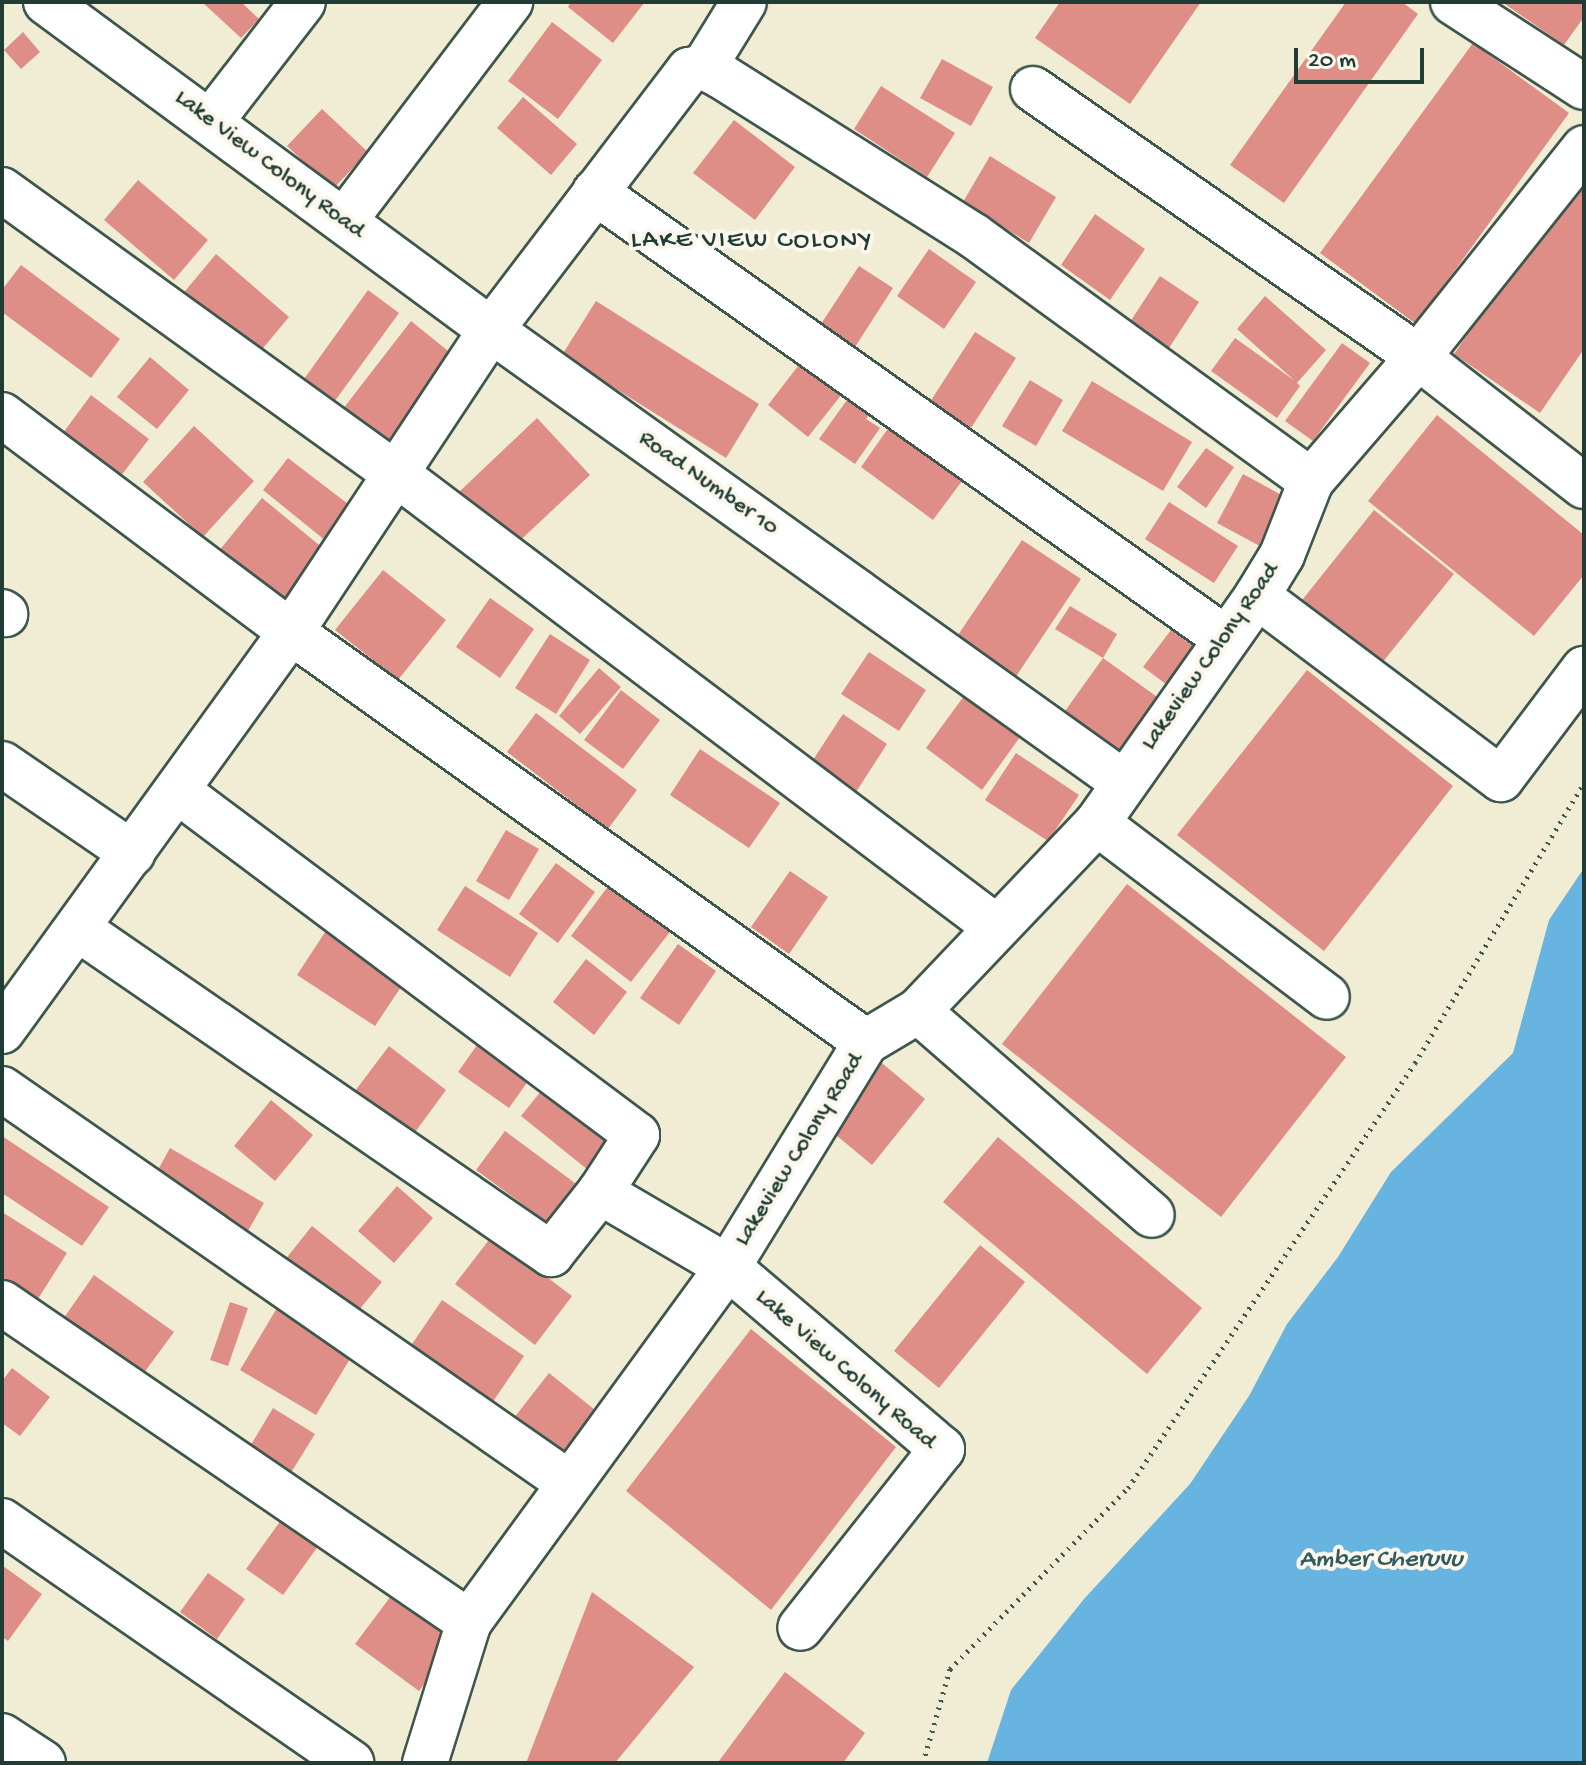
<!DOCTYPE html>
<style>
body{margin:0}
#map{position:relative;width:1586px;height:1765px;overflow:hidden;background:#f1ecd4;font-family:"Gochi Hand",sans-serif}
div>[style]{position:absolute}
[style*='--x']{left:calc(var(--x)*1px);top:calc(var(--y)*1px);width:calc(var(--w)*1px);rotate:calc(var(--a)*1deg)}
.water>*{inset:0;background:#67b4e0}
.building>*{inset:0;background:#de8e87}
.path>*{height:5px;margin-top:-2.5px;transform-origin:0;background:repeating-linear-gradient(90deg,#3e574c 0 2px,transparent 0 8px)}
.roads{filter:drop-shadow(2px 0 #3e574c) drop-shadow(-2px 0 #3e574c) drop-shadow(0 2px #3e574c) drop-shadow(0 -2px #3e574c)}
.minor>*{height:44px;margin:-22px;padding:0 22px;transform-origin:22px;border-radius:22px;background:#fff}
span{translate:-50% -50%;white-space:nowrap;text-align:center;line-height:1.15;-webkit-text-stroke:8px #fbf7ec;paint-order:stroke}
.street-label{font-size:24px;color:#1f3d34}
.neighbourhood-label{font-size:26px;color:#1f3d34;letter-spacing:2px}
.water-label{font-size:26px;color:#315b5f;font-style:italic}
.frame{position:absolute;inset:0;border:4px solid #1f3d34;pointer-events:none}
.scale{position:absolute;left:1294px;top:48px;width:130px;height:36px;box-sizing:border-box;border:4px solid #1f3d34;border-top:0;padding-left:10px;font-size:24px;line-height:28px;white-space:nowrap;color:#1f3d34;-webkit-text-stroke:6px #fbf7ec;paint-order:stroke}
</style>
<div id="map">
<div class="water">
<div style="clip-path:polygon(1584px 868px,1584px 1763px,987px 1763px,1011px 1690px,1084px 1599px,1190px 1484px,1249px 1396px,1287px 1324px,1338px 1257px,1391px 1172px,1513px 1053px,1549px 920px)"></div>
</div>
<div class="building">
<div style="clip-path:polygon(202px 2px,241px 2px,259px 19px,241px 38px)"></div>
<div style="clip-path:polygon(571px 2px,642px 2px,644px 3px,613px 43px,568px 7px)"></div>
<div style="clip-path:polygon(1060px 2px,1201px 2px,1130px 104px,1035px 38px)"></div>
<div style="clip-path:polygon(1346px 2px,1402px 2px,1418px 14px,1284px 203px,1230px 165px)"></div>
<div style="clip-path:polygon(1502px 2px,1584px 2px,1584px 17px,1564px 45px)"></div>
<div style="clip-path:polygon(552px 22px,602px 60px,558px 119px,508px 81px)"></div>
<div style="clip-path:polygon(23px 32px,40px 52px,21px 69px,4px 50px)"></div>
<div style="clip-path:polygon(1473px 43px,1569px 113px,1416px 324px,1320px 253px)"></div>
<div style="clip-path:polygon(942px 59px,993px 87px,971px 126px,920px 98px)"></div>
<div style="clip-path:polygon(881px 86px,955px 133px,927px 177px,854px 129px)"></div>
<div style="clip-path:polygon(523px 97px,577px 144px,551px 175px,497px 128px)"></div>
<div style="clip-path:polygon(322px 109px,368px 152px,333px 189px,287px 146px)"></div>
<div style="clip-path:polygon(734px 120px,795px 167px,755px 220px,693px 173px)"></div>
<div style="clip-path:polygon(990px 156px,1056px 197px,1029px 243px,963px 202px)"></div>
<div style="clip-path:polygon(1584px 164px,1584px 349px,1540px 413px,1454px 354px)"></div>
<div style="clip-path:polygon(138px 180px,208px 240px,174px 280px,104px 220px)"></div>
<div style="clip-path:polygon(1095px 214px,1145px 249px,1110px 300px,1061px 265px)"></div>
<div style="clip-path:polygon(929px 249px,976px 282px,944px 329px,897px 296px)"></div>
<div style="clip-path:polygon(216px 254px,289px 317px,254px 359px,181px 296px)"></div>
<div style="clip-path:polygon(21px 265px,120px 339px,91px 378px,2px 312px,2px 290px)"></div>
<div style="clip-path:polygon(859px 266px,893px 288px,855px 347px,821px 324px)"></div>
<div style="clip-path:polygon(1160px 276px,1199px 302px,1169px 348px,1130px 322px)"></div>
<div style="clip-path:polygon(368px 290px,399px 313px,329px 409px,299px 386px)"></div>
<div style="clip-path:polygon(1265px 296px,1326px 350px,1297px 383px,1300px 386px,1277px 418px,1211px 371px,1235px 338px,1295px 381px,1237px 329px)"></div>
<div style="clip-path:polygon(596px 301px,759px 404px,726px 458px,562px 355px)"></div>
<div style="clip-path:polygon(411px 321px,458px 359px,386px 451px,339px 414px)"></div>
<div style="clip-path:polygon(975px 332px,1016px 358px,971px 428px,930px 402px)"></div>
<div style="clip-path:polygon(1342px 343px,1370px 363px,1313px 441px,1285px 421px)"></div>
<div style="clip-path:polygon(150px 357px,189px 390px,157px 429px,117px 397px)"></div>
<div style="clip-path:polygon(805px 357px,828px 375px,827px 384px,832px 378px,846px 389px,808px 437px,768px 405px)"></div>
<div style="clip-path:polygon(1030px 380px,1063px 400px,1036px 446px,1002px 426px)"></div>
<div style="clip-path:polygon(1092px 381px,1192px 442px,1163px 491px,1062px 431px)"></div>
<div style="clip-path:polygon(852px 393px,873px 409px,866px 419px,880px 428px,855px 464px,819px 439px)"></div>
<div style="clip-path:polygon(91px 395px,149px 439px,117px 481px,60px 437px)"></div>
<div style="clip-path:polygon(1437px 415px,1584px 535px,1584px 575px,1534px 636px,1368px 501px)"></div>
<div style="clip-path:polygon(537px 418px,590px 475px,512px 548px,459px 492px)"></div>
<div style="clip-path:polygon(894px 420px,951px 459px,947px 470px,962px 481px,933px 520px,861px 467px)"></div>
<div style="clip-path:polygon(194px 426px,254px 481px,203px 537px,143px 482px)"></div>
<div style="clip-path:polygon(1206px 448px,1234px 467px,1206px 508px,1177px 487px)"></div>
<div style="clip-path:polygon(288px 458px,352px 507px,326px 541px,263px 490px)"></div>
<div style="clip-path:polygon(1243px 474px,1296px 503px,1271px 552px,1217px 523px)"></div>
<div style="clip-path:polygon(262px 498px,335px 558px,292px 612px,218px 552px)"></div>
<div style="clip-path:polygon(1169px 502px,1238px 546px,1214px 583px,1145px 539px)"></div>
<div style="clip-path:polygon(1374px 510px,1454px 574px,1377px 669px,1299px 604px)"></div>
<div style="clip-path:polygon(1022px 540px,1081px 579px,1015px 678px,956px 638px)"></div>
<div style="clip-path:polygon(383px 570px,446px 620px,398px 680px,335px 630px)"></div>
<div style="clip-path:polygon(490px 598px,534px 629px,500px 678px,456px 647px)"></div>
<div style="clip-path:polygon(1070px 606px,1117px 634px,1103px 658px,1055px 629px)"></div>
<div style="clip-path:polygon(1171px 630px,1206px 655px,1178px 693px,1143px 667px)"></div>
<div style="clip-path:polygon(550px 634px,590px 660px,556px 714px,515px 688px)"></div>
<div style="clip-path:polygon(869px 652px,926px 690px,899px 731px,841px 694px)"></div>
<div style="clip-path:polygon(1103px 658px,1167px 704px,1125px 764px,1060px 718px)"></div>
<div style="clip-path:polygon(599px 668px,621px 687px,580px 734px,559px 716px)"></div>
<div style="clip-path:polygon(1307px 670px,1453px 786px,1324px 951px,1177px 835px)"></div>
<div style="clip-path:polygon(621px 690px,660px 720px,623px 769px,584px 740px)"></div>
<div style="clip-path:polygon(964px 696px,1020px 737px,982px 790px,926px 748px)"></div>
<div style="clip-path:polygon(536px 713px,637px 790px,608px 829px,507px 752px)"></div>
<div style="clip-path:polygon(843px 714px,887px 744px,856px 792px,811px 763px)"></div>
<div style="clip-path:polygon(700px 749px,780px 803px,749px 848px,670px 795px)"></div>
<div style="clip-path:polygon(1016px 753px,1079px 795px,1048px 841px,985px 800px)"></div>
<div style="clip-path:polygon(506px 830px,539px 849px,509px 900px,476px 881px)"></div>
<div style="clip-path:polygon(556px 863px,595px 892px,558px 943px,519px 914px)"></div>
<div style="clip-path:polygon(790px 871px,828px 897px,789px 954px,751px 927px)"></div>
<div style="clip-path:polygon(612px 881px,673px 928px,631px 982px,571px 936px)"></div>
<div style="clip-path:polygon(1127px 884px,1346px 1057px,1221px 1217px,1002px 1044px)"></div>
<div style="clip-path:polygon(465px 886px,538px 933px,510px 977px,437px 930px)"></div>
<div style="clip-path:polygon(331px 923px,409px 975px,375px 1026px,297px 975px)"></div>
<div style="clip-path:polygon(678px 944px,716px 971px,679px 1025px,640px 998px)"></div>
<div style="clip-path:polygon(586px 959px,627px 992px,594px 1035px,553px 1002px)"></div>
<div style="clip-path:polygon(482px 1038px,533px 1074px,509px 1108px,458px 1072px)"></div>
<div style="clip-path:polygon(389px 1046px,446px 1090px,413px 1135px,355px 1091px)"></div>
<div style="clip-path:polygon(877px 1059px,925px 1099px,872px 1165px,824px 1125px)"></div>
<div style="clip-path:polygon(550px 1080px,622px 1138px,593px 1174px,521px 1116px)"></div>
<div style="clip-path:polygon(271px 1100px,313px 1135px,275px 1181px,234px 1146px)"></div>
<div style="clip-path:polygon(505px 1131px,583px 1189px,555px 1228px,476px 1170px)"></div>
<div style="clip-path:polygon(2px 1136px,109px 1207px,82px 1246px,2px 1193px)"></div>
<div style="clip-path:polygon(998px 1137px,1202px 1308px,1147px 1374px,943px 1202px)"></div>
<div style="clip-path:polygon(170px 1148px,264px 1203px,245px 1236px,152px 1181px)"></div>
<div style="clip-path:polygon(397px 1186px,433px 1218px,394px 1263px,358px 1231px)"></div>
<div style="clip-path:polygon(2px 1212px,67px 1253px,36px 1302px,2px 1280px)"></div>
<div style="clip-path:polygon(312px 1226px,382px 1282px,354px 1316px,284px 1261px)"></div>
<div style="clip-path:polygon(492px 1236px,572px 1296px,535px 1345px,455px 1284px)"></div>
<div style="clip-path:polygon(980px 1245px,1025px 1282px,939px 1388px,894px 1351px)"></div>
<div style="clip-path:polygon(94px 1275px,174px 1332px,135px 1385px,56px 1329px)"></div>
<div style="clip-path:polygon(442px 1300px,524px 1356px,490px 1406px,408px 1350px)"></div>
<div style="clip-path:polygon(230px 1302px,248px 1308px,228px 1366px,210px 1360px)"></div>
<div style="clip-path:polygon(277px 1308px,353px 1354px,316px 1415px,240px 1370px)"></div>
<div style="clip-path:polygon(751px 1329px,896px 1447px,771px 1610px,626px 1491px)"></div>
<div style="clip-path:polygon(12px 1368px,50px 1397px,20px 1436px,2px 1423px,2px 1381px)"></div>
<div style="clip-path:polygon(549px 1373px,600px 1414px,560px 1463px,510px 1423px)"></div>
<div style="clip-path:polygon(273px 1408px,315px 1434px,287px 1479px,246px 1453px)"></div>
<div style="clip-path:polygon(284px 1516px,321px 1542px,283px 1595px,246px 1569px)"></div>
<div style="clip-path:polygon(3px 1566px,42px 1594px,8px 1641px,2px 1637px)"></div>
<div style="clip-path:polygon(208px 1573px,245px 1599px,217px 1639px,180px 1612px)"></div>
<div style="clip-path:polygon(394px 1592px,458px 1639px,419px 1691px,355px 1644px)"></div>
<div style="clip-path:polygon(592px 1592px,694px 1667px,615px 1763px,526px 1763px)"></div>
<div style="clip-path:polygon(785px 1672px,865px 1733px,843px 1763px,722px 1763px,719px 1761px)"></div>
</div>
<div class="path">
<div style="--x:923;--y:1763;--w:98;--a:-74"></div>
<div style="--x:950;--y:1669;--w:254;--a:-45.5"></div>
<div style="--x:1128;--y:1488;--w:513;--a:-55.97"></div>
<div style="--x:1415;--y:1063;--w:327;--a:-58.9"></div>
</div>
<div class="roads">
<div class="minor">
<div style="--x:46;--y:2;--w:553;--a:36.39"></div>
<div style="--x:491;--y:330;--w:777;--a:35.57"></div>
<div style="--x:1453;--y:2;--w:156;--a:33"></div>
<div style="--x:704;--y:67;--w:76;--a:-58.4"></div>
<div style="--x:1033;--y:89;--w:469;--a:34.8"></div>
<div style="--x:1418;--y:357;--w:210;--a:37.9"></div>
<div style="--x:211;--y:121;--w:150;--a:-52.3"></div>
<div style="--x:2;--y:190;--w:484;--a:35.8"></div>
<div style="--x:395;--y:473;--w:753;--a:37.07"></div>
<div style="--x:595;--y:192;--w:772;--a:35.3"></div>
<div style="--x:344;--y:221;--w:275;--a:-52.8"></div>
<div style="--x:2;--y:415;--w:361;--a:36.9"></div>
<div style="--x:291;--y:632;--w:706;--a:35.49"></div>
<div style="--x:1257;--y:596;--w:305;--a:36.9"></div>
<div style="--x:1501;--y:779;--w:138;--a:-53"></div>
<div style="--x:2;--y:612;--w:4;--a:34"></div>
<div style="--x:2;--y:764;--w:158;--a:34.4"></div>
<div style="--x:1097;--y:823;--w:288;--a:37.1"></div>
<div style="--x:80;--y:930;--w:572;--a:34.52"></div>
<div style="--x:551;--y:1254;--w:79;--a:-51.7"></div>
<div style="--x:600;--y:1192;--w:68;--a:-57"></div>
<div style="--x:637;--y:1135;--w:572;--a:-143.17"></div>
<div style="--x:918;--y:1011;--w:310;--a:41.1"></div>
<div style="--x:2;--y:1031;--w:493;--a:-54.1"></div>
<div style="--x:291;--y:632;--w:362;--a:-56.5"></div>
<div style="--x:491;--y:330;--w:327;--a:-52.7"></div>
<div style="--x:689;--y:70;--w:15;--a:-11"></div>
<div style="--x:704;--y:67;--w:19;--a:28"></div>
<div style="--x:721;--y:76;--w:299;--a:32.3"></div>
<div style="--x:974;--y:236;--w:417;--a:36"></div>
<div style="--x:2;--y:1089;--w:690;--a:34.79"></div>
<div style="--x:600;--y:1192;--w:148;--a:30.4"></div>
<div style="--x:728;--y:1267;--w:281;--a:40.4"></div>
<div style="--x:942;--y:1449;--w:228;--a:128.4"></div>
<div style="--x:2;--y:1303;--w:566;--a:34.34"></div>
<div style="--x:2;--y:1521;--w:425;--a:34.7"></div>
<div style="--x:2;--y:1736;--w:49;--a:33.4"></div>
<div style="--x:425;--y:1763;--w:148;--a:-72.7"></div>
<div style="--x:469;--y:1622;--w:439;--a:-53.9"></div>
<div style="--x:728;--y:1267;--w:264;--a:-58.5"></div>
<div style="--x:866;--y:1042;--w:61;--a:-30.8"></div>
<div style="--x:918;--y:1011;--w:260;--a:-46.4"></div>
<div style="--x:1097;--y:823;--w:278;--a:-54.8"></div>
<div style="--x:1257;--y:596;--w:48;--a:-58.6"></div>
<div style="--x:1282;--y:555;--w:79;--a:-68.6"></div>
<div style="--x:1311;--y:481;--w:164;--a:-49.2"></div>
<div style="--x:1418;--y:357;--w:267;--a:-51.5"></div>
</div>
</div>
<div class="street-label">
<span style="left:269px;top:165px;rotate:37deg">Lake View Colony Road</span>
<span style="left:708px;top:484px;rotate:35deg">Road Number 10</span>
<span style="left:1211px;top:657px;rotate:-55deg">Lakeview Colony Road</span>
<span style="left:800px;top:1150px;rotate:-58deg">Lakeview Colony Road</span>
<span style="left:845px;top:1370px;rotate:41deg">Lake View Colony Road</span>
</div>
<div class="neighbourhood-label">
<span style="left:752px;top:242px">LAKE VIEW COLONY</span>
</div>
<div class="water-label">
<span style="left:1381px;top:1561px">Amber Cheruvu</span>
</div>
<div class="frame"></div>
<div class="scale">20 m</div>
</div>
